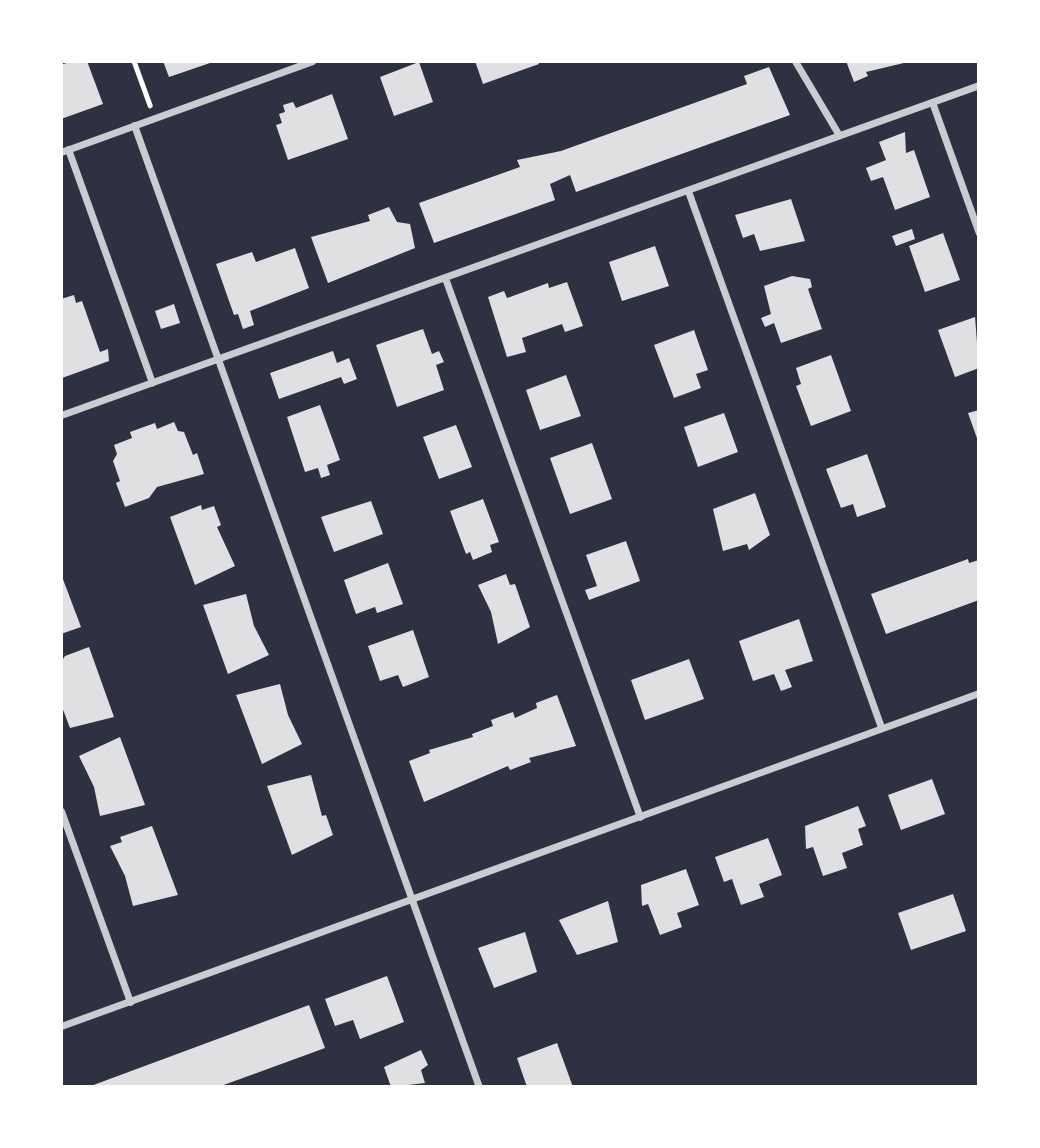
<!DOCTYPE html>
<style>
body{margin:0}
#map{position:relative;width:1040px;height:1148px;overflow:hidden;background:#2d3142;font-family:Manrope,sans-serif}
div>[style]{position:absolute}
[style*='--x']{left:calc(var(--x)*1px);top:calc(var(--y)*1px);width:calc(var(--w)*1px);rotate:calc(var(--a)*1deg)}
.building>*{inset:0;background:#e0e0e3}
.path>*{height:4.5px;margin:-2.25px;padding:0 2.25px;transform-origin:2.25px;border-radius:2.25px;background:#fff}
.minor>*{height:7px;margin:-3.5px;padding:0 3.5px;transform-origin:3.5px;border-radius:3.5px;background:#caccd0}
span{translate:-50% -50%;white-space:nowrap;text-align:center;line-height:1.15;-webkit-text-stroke:7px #fff;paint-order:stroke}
.frame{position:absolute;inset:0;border:63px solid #fff;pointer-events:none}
</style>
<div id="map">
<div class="building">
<div style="clip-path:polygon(72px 61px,87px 61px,103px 104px,61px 119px,61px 65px)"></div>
<div style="clip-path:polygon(163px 61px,213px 61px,213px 62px,169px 77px)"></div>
<div style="clip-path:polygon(475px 61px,538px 61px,539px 64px,483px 84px)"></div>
<div style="clip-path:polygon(846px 61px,908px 61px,908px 62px,866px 72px,868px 76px,854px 82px)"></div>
<div style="clip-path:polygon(419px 62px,433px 102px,394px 116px,380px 77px)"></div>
<div style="clip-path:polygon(769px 67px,790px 115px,576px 192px,570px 175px,550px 184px,555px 200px,434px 243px,419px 203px,520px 167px,517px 160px,561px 151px,747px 84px,744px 76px)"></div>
<div style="clip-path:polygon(332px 94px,348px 139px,288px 160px,276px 125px,282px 123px,279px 114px,285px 112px,283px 105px,293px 102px,296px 108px)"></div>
<div style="clip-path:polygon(905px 132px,906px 153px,914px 150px,930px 197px,895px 210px,883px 177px,871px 181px,866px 168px,886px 160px,879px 142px)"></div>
<div style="clip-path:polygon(791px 199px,805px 241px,760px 251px,754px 234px,743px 238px,735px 215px)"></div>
<div style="clip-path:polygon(389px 207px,397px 222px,410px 224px,415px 248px,328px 283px,311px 237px,370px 221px,368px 215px)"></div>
<div style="clip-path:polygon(912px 229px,915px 239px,896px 246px,892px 236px)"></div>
<div style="clip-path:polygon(943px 233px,960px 280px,925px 292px,909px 246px)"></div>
<div style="clip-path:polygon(655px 246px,669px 286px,622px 301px,609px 262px)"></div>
<div style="clip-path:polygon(295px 248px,309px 288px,250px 311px,254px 325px,243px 329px,238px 314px,234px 315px,216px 264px,252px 252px,256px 262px)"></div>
<div style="clip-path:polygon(792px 276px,810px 279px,812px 287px,808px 289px,822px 329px,781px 343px,774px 323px,765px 327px,761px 318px,771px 314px,764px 286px)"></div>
<div style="clip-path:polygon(567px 282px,583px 326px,565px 332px,562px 324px,522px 338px,526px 352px,507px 357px,488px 297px,504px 291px,507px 298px,548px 283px,549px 288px)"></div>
<div style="clip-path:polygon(74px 295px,76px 303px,82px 301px,100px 352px,108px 349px,109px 361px,62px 378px,61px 299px)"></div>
<div style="clip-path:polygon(174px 304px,180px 323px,161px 329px,155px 311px)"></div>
<div style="clip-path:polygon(975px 317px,979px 368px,955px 377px,938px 330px)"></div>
<div style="clip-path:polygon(423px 329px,432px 354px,439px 351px,444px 362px,436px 365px,444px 390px,397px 407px,376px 345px)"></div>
<div style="clip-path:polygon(694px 330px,708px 370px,696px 374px,701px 388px,674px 398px,654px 345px)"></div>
<div style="clip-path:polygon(333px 351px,337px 363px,349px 358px,357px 379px,344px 384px,341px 377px,279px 399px,270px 373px)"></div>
<div style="clip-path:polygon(831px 355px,851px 411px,811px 426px,796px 386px,801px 384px,796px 368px)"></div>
<div style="clip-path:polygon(566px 375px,581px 416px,540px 430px,526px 390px)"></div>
<div style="clip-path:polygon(320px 405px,340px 460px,327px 465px,330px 475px,321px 478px,318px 468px,305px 472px,287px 417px)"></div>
<div style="clip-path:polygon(979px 410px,979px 441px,978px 441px,968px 413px)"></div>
<div style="clip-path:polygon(724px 413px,738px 452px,698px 467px,684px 427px)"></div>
<div style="clip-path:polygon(174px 422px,178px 431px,184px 432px,193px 455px,197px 453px,204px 474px,157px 487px,149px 498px,125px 507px,116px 483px,120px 481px,113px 461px,117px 454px,114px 445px,132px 438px,130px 432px,141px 428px,155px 423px,157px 429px)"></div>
<div style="clip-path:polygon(456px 425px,472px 467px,439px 479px,423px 437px)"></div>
<div style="clip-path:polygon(592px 443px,612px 499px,570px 514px,550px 458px)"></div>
<div style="clip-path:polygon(867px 454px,886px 507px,857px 517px,853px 504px,841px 508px,826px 469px)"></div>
<div style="clip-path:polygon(755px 493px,770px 535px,749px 550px,747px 544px,723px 551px,713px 509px)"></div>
<div style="clip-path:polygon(483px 499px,499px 542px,490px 545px,492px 552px,473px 560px,470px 552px,466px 554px,450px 511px)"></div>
<div style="clip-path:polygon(371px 501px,383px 534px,334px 552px,321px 517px)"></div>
<div style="clip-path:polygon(201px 505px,202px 510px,214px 506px,221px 525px,217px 527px,235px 566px,195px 585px,170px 517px)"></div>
<div style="clip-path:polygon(626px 541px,640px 581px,589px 600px,585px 590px,597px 586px,586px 555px)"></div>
<div style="clip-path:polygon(968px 559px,969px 563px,979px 560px,979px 600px,886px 634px,871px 594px)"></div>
<div style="clip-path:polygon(388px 563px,403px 604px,377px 613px,375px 607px,356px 614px,344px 580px)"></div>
<div style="clip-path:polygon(61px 574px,81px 627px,61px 634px)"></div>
<div style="clip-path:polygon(506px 574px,510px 585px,515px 584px,530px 627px,498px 644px,491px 612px,478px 585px)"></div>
<div style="clip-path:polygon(246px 594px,254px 626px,269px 655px,228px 674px,203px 605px)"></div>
<div style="clip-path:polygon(799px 619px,813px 661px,785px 670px,792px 687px,781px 691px,774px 674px,753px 681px,739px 641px)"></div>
<div style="clip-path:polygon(413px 630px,429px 677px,403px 687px,398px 675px,380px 681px,368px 646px)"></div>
<div style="clip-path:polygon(89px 647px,114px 717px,70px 728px,62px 707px,61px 662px,65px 656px)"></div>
<div style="clip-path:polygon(689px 659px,704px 699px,645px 720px,631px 680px)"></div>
<div style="clip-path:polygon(280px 684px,288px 715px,302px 744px,262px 764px,236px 695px)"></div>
<div style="clip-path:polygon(557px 695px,576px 746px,529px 758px,531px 762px,510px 770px,508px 766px,424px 802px,409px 761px,430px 753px,429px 750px,473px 737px,472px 734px,493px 726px,491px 720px,513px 712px,515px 718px,537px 708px,536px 703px)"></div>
<div style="clip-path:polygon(120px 737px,145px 805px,100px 816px,94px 787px,79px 756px)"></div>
<div style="clip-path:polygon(311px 775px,322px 816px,326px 815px,333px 835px,292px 855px,267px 786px)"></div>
<div style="clip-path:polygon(932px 779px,945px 814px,901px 830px,888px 795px)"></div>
<div style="clip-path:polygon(858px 806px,866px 826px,858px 829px,863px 845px,842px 853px,847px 868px,823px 876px,813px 847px,806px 849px,805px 826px)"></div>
<div style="clip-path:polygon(152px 826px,178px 895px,133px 906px,125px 876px,110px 846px,122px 842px,120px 837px)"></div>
<div style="clip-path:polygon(768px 838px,782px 875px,759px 884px,764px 897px,741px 905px,732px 879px,724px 882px,715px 857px)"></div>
<div style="clip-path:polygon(686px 869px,699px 905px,677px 913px,682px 927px,660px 935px,648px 904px,642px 906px,641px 885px)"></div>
<div style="clip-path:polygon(953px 894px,966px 931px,911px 950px,898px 913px)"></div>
<div style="clip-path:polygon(608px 901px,618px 942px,577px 955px,559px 920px)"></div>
<div style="clip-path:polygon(525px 932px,537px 972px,494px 988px,478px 948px)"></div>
<div style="clip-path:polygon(387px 976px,404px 1022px,360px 1039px,353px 1020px,335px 1026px,325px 999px)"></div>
<div style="clip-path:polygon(309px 1005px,325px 1048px,218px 1087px,88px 1087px)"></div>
<div style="clip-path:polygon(557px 1043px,573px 1087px,527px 1087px,517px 1058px)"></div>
<div style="clip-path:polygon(421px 1050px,428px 1065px,421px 1070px,425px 1083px,391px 1087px,384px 1067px)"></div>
</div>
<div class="path">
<div style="--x:134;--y:61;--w:47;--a:70"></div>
</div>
<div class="minor">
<div style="--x:795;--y:61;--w:86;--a:59.3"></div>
<div style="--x:932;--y:102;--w:139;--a:70.3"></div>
<div style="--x:134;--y:125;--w:1022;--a:70.27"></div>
<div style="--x:68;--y:149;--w:248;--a:70.2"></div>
<div style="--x:61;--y:152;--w:267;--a:-19.9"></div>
<div style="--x:688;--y:191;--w:570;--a:70.2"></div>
<div style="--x:445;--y:278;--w:573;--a:70.11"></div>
<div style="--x:61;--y:415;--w:976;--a:-19.77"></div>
<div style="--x:61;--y:811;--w:203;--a:70.1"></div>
<div style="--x:61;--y:1026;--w:977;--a:-19.94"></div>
</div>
<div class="frame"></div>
</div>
